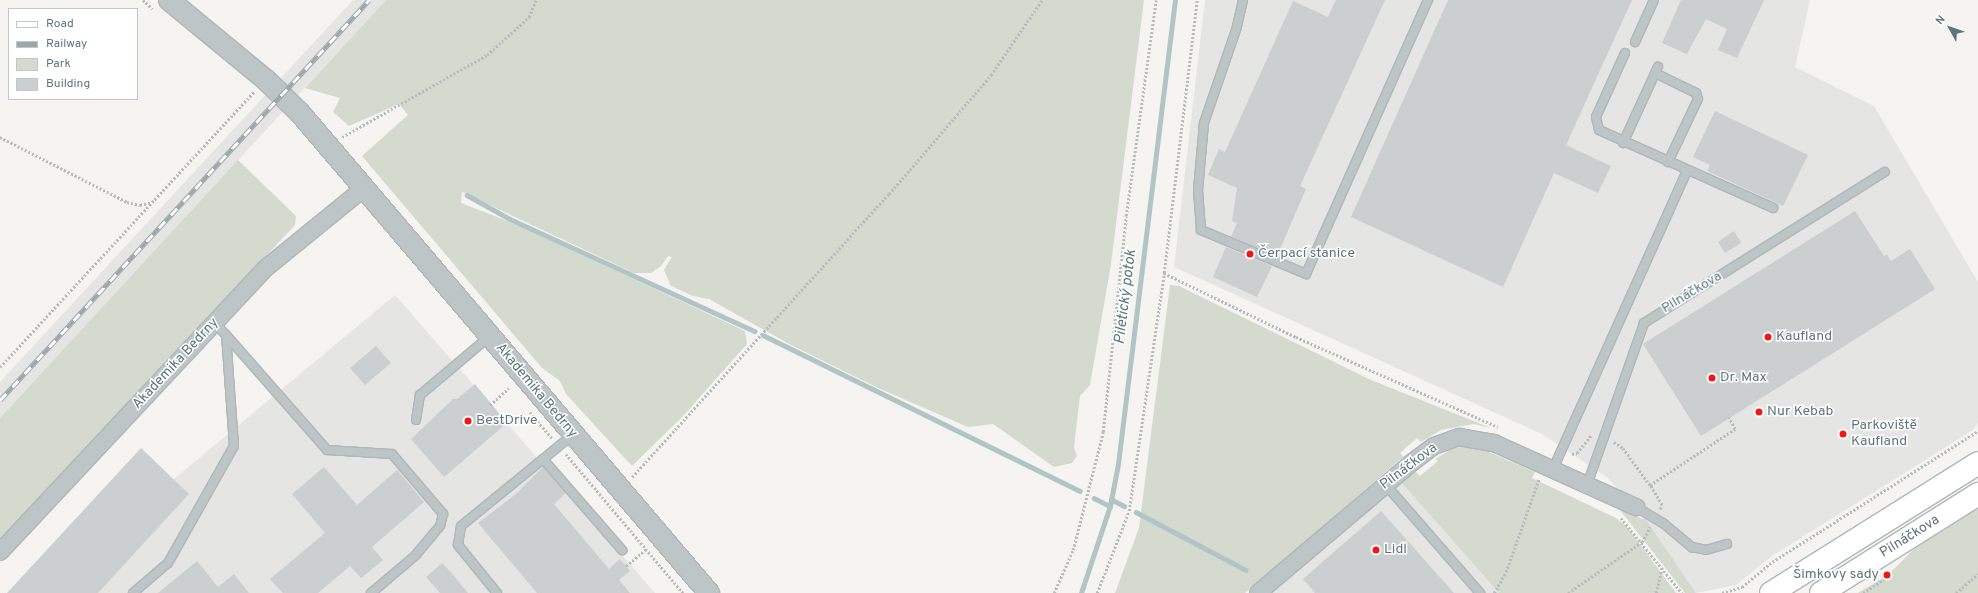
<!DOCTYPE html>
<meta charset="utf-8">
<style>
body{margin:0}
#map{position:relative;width:1978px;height:593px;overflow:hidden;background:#f5f4f0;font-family:Overpass,sans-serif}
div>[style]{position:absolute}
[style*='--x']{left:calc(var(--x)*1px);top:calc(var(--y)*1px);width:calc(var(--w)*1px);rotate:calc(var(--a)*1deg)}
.built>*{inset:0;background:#e5e5e3}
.green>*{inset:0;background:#d5dacf}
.stream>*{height:4.5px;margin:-2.25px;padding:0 2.25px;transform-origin:2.25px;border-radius:2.25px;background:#b2c5c6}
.building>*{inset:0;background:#cbcfd0}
.path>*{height:2.5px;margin-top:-1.25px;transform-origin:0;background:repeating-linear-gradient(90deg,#b6bbbc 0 2px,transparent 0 4px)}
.roads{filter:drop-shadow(1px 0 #afb7b9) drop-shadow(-1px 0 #afb7b9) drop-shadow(0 1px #afb7b9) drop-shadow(0 -1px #afb7b9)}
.service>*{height:8px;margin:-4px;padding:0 4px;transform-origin:4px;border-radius:4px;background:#bec5c7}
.minor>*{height:16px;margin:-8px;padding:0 8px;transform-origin:8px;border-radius:8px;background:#bec5c7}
.tertiary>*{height:20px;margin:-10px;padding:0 10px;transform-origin:10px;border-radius:10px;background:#bec5c7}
.primary>*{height:22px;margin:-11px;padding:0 11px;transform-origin:11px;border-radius:11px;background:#fff}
.rail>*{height:4.5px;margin-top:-2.25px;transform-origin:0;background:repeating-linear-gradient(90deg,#fff 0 9px,#9da7ab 0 18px);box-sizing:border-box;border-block:1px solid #9da7ab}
.dots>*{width:11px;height:11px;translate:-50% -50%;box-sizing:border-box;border:2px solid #fff;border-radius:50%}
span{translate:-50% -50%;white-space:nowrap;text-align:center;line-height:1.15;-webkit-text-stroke:3px #fff;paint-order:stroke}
.poi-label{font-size:14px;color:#5d767d}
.left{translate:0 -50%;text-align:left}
.right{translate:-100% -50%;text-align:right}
.street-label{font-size:14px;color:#5d767d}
.water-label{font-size:15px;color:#58787a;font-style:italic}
.legend{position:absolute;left:8px;top:8px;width:130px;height:92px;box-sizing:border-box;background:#fff;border:1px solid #bec8cb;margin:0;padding:5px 7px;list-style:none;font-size:12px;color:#5d767d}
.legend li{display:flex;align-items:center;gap:8px;height:20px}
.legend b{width:20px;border:1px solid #bec8cb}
.north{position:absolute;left:1930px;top:8px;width:40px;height:40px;-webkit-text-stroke:3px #fff;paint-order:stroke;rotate:310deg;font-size:11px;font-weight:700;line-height:16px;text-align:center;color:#5d767d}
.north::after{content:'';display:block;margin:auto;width:14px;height:18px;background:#5d767d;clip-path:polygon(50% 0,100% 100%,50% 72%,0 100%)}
</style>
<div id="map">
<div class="built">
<div style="clip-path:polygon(353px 0,386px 0,0 418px,0 382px)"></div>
<div style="clip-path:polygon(1205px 0,1810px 0,1795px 67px,1874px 106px,1978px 282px,1978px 423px,1973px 430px,1772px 556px,1736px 585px,1696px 593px,1646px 521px,1608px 478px,1542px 434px,1174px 267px)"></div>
<div style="clip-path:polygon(395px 295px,655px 593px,42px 593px,61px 573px)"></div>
<div style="clip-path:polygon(1400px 481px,1499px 593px,1270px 593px)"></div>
</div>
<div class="green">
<div style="clip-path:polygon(386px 0,1144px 0,1111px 264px,1090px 385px,1080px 396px,1074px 447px,1077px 456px,1072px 463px,1054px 467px,993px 424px,968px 427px,878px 388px,789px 344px,709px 299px,693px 296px,671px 286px,664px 270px,672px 257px,668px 256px,661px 266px,651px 273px,634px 273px,462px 192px,461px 203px,520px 226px,745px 331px,747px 344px,684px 415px,632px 466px,566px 394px,560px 381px,542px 368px,362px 156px,408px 115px,399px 104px,349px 126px,333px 112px,340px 98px,305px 88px)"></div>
<div style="clip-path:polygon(238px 160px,296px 216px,295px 225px,0 541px,0 418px)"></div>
<div style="clip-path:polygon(1170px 285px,1179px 286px,1371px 380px,1491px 428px,1474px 424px,1441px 430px,1421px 442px,1417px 438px,1400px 453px,1403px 457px,1245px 593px,1115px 593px,1139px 528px)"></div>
<div style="clip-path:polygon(1469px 446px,1484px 450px,1535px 472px,1532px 478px,1616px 518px,1628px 528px,1676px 593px,1499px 593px,1400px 481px,1416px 472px,1420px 476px,1438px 461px,1435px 459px,1453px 448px)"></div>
<div style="clip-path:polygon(1978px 508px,1978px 593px,1858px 593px,1889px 574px,1916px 547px)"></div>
<div style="clip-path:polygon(1620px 510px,1646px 520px,1696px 593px,1685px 593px)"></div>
</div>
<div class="stream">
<div style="--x:467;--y:195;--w:49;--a:29.2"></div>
<div style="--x:510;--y:219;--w:269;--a:24.6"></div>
<div style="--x:763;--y:335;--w:353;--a:26.2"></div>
<div style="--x:1094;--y:498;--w:18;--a:27"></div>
<div style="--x:1111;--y:499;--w:15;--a:28"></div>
<div style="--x:1136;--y:512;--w:124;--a:27.8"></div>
<div style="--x:1081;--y:593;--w:92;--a:-71.6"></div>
<div style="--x:1110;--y:506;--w:43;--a:-79.2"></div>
<div style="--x:1118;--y:464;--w:467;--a:-83"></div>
</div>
<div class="building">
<div style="clip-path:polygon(1336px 0,1385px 0,1300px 186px,1306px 189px,1277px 256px,1231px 237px,1237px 223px,1232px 221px,1237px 188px,1208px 175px,1219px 149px,1225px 152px,1293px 1px,1328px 17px)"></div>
<div style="clip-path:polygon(1448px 0,1632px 0,1566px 145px,1611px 166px,1598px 193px,1554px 173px,1503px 287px,1351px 217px)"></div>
<div style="clip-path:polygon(1681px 0,1764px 0,1737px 58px,1718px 50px,1727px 29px,1706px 19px,1687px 54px,1662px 43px)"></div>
<div style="clip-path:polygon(1715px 111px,1808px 155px,1783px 206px,1707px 171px,1710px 165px,1693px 157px)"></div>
<div style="clip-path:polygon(1855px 211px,1884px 256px,1887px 254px,1891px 261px,1910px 249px,1935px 289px,1701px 436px,1643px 344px)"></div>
<div style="clip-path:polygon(1734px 231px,1741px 243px,1725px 253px,1718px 242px)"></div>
<div style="clip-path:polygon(1226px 247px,1272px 266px,1257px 297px,1213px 277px)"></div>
<div style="clip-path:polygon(376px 346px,391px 363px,365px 385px,350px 368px)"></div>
<div style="clip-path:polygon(475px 384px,507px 423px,444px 477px,411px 439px,453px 399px,457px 399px)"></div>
<div style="clip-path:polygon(141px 448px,189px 494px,98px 593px,7px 593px)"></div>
<div style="clip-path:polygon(324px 467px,357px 505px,397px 470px,424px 502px,372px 547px,383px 560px,361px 578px,350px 566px,318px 593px,283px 593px,270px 579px,325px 533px,292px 494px)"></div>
<div style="clip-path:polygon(543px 467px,566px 493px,554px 504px,609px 569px,620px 559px,630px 571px,619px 580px,630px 593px,537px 593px,478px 523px,517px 493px)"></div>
<div style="clip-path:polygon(1381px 511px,1454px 593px,1315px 593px,1303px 579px)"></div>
<div style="clip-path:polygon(197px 561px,218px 587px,234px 574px,249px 593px,158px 593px)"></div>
<div style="clip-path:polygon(442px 563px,449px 570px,468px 593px,440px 593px,426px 577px)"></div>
</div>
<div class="path">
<div style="--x:143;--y:0;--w:13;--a:42"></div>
<div style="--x:0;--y:137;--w:143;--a:27.1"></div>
<div style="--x:127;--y:202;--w:13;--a:13"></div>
<div style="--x:140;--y:205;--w:12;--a:-14"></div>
<div style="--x:342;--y:137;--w:167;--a:-29.5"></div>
<div style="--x:487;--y:55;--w:57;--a:-42.1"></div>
<div style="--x:529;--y:17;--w:18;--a:-68"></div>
<div style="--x:1164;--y:273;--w:147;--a:25.9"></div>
<div style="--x:1296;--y:337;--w:221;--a:24"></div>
<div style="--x:0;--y:367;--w:376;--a:-47.3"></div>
<div style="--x:490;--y:405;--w:25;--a:-42"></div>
<div style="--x:530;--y:412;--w:34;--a:50"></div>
<div style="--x:1614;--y:442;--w:11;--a:34"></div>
<div style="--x:1623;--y:448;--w:46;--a:53.9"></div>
<div style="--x:566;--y:454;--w:182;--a:49.9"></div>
<div style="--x:1572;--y:454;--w:5;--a:-11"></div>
<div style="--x:1577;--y:453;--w:22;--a:-51"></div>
<div style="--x:632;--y:477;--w:382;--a:-47.8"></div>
<div style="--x:889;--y:194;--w:157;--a:-49.4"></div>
<div style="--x:991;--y:75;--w:91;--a:-55.8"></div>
<div style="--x:1660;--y:509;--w:4;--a:-63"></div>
<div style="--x:1662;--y:505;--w:23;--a:-121"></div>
<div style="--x:1650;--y:485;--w:102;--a:-33.4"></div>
<div style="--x:1735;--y:429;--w:13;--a:-119"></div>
<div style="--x:1621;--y:518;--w:97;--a:50.9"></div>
<div style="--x:626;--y:566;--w:26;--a:-40"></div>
<div style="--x:1054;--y:593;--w:47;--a:-66.2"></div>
<div style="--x:1073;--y:550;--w:122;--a:-75.7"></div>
<div style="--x:1103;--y:432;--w:217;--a:-83.9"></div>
<div style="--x:1126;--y:216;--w:218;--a:-82.1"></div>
<div style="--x:1097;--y:593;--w:88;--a:-68.7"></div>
<div style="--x:1129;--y:511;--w:241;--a:-81.6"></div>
<div style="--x:1164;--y:273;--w:275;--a:-83.1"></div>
<div style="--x:1494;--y:593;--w:24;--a:-60"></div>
<div style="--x:1506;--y:572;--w:99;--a:-70.5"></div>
<div style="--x:1568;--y:593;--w:90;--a:-34.6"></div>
<div style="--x:1642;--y:542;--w:17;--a:-62"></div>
<div style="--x:1656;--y:593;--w:26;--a:-77"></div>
<div style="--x:1722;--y:593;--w:21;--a:-17"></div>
<div style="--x:1742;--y:587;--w:35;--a:-40"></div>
<div style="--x:1769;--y:564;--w:248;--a:-32.5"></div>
<div style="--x:1863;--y:593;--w:35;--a:-33"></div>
<div style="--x:1956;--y:593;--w:29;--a:-41"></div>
</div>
<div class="roads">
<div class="service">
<div style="--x:1243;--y:0;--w:28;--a:103"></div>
<div style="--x:1237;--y:27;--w:102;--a:109"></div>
<div style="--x:1204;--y:123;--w:67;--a:95.1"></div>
<div style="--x:1198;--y:190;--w:40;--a:85.7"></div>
<div style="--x:1201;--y:230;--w:114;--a:22.7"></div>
<div style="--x:1306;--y:274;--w:300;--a:-66"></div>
<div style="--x:1635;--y:42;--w:46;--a:-65.7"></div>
<div style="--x:1625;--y:53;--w:70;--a:114.4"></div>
<div style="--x:1596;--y:117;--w:13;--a:77"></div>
<div style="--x:1599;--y:130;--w:191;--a:24.1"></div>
<div style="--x:1655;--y:73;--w:46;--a:26"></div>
<div style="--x:1696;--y:93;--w:6;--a:72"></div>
<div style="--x:1698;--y:99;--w:70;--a:115.5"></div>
<div style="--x:1623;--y:143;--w:84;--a:-65.3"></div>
<div style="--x:226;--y:335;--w:153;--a:48.7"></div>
<div style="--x:327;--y:450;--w:65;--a:3.5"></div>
<div style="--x:392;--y:454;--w:79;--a:49.6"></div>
<div style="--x:443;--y:514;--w:12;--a:104"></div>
<div style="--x:440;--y:526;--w:38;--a:130"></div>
<div style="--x:416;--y:555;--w:59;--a:139.8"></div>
<div style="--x:416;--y:420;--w:25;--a:-81"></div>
<div style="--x:420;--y:395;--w:92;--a:-40.1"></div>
<div style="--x:543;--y:459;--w:121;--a:49"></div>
<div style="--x:1553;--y:469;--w:327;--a:-65.8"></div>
<div style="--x:1385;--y:484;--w:145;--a:48.9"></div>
<div style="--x:1587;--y:485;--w:172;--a:-70.6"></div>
<div style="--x:1644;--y:323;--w:284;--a:-32.1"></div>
<div style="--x:1636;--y:507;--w:31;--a:31"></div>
<div style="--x:1663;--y:523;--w:38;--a:40"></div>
<div style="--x:1692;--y:547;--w:14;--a:12"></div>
<div style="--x:1706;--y:550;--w:22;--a:-16"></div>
<div style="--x:133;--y:593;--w:46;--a:-40.6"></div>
<div style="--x:168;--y:563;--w:134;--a:-60.6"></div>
<div style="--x:234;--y:446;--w:111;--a:-94.1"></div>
<div style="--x:226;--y:335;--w:16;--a:-133"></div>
<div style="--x:497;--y:593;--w:62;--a:-129.1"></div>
<div style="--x:458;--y:545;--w:19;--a:-81"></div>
<div style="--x:461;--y:526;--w:146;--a:-39.2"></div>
</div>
<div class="minor">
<div style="--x:0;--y:552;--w:389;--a:-46.9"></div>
<div style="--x:266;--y:268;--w:127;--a:-39.2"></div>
<div style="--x:1258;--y:593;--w:199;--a:-40.3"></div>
<div style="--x:1410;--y:464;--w:30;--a:-37"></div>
<div style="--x:1434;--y:446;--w:27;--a:-20"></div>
<div style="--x:1459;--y:437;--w:36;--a:10"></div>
<div style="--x:1494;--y:443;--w:156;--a:24.3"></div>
</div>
<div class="tertiary">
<div style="--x:169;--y:0;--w:124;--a:39.5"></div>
<div style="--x:265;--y:79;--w:49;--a:44.2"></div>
<div style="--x:300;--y:113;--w:631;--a:49.57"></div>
</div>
<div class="primary">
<div style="--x:1771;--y:593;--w:244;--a:-32.1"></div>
<div style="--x:1821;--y:593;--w:186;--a:-32.2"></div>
</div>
</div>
<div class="rail">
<div style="--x:0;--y:400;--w:544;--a:-47.31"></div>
</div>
<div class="dots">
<div style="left:1250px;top:254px;background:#ef1815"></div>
<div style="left:1768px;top:337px;background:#ef1815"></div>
<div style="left:1712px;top:378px;background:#ef1815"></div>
<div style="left:1759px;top:412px;background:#ef1815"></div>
<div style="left:468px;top:421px;background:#ef1815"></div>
<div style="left:1843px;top:434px;background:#ef1815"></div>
<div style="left:1376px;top:550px;background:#ef1815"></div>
<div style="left:1887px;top:575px;background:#ef1815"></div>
</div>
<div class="poi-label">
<span class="left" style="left:1258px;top:254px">Čerpací stanice</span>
<span class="left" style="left:1776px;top:337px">Kaufland</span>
<span class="left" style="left:1720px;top:378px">Dr. Max</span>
<span class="left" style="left:1767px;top:412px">Nur Kebab</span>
<span class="left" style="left:476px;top:421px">BestDrive</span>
<span class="left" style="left:1851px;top:434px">Parkoviště<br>Kaufland</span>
<span class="left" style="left:1384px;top:550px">Lidl</span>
<span class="right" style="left:1879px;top:575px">Šimkovy sady</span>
</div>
<div class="street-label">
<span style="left:1692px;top:293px;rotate:-31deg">Pilnáčkova</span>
<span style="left:176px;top:364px;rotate:-47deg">Akademika Bedrny</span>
<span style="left:536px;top:391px;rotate:50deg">Akademika Bedrny</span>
<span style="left:1409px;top:467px;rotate:-37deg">Pilnáčkova</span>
<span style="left:1910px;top:537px;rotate:-32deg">Pilnáčkova</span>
</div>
<div class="water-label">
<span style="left:1126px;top:297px;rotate:-83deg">Piletický potok</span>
</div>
<ul class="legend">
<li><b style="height:5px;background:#fff"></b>Road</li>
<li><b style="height:5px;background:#9da7ab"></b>Railway</li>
<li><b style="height:11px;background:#d5dacf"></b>Park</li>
<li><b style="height:11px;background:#cbcfd0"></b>Building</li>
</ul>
<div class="north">N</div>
</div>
